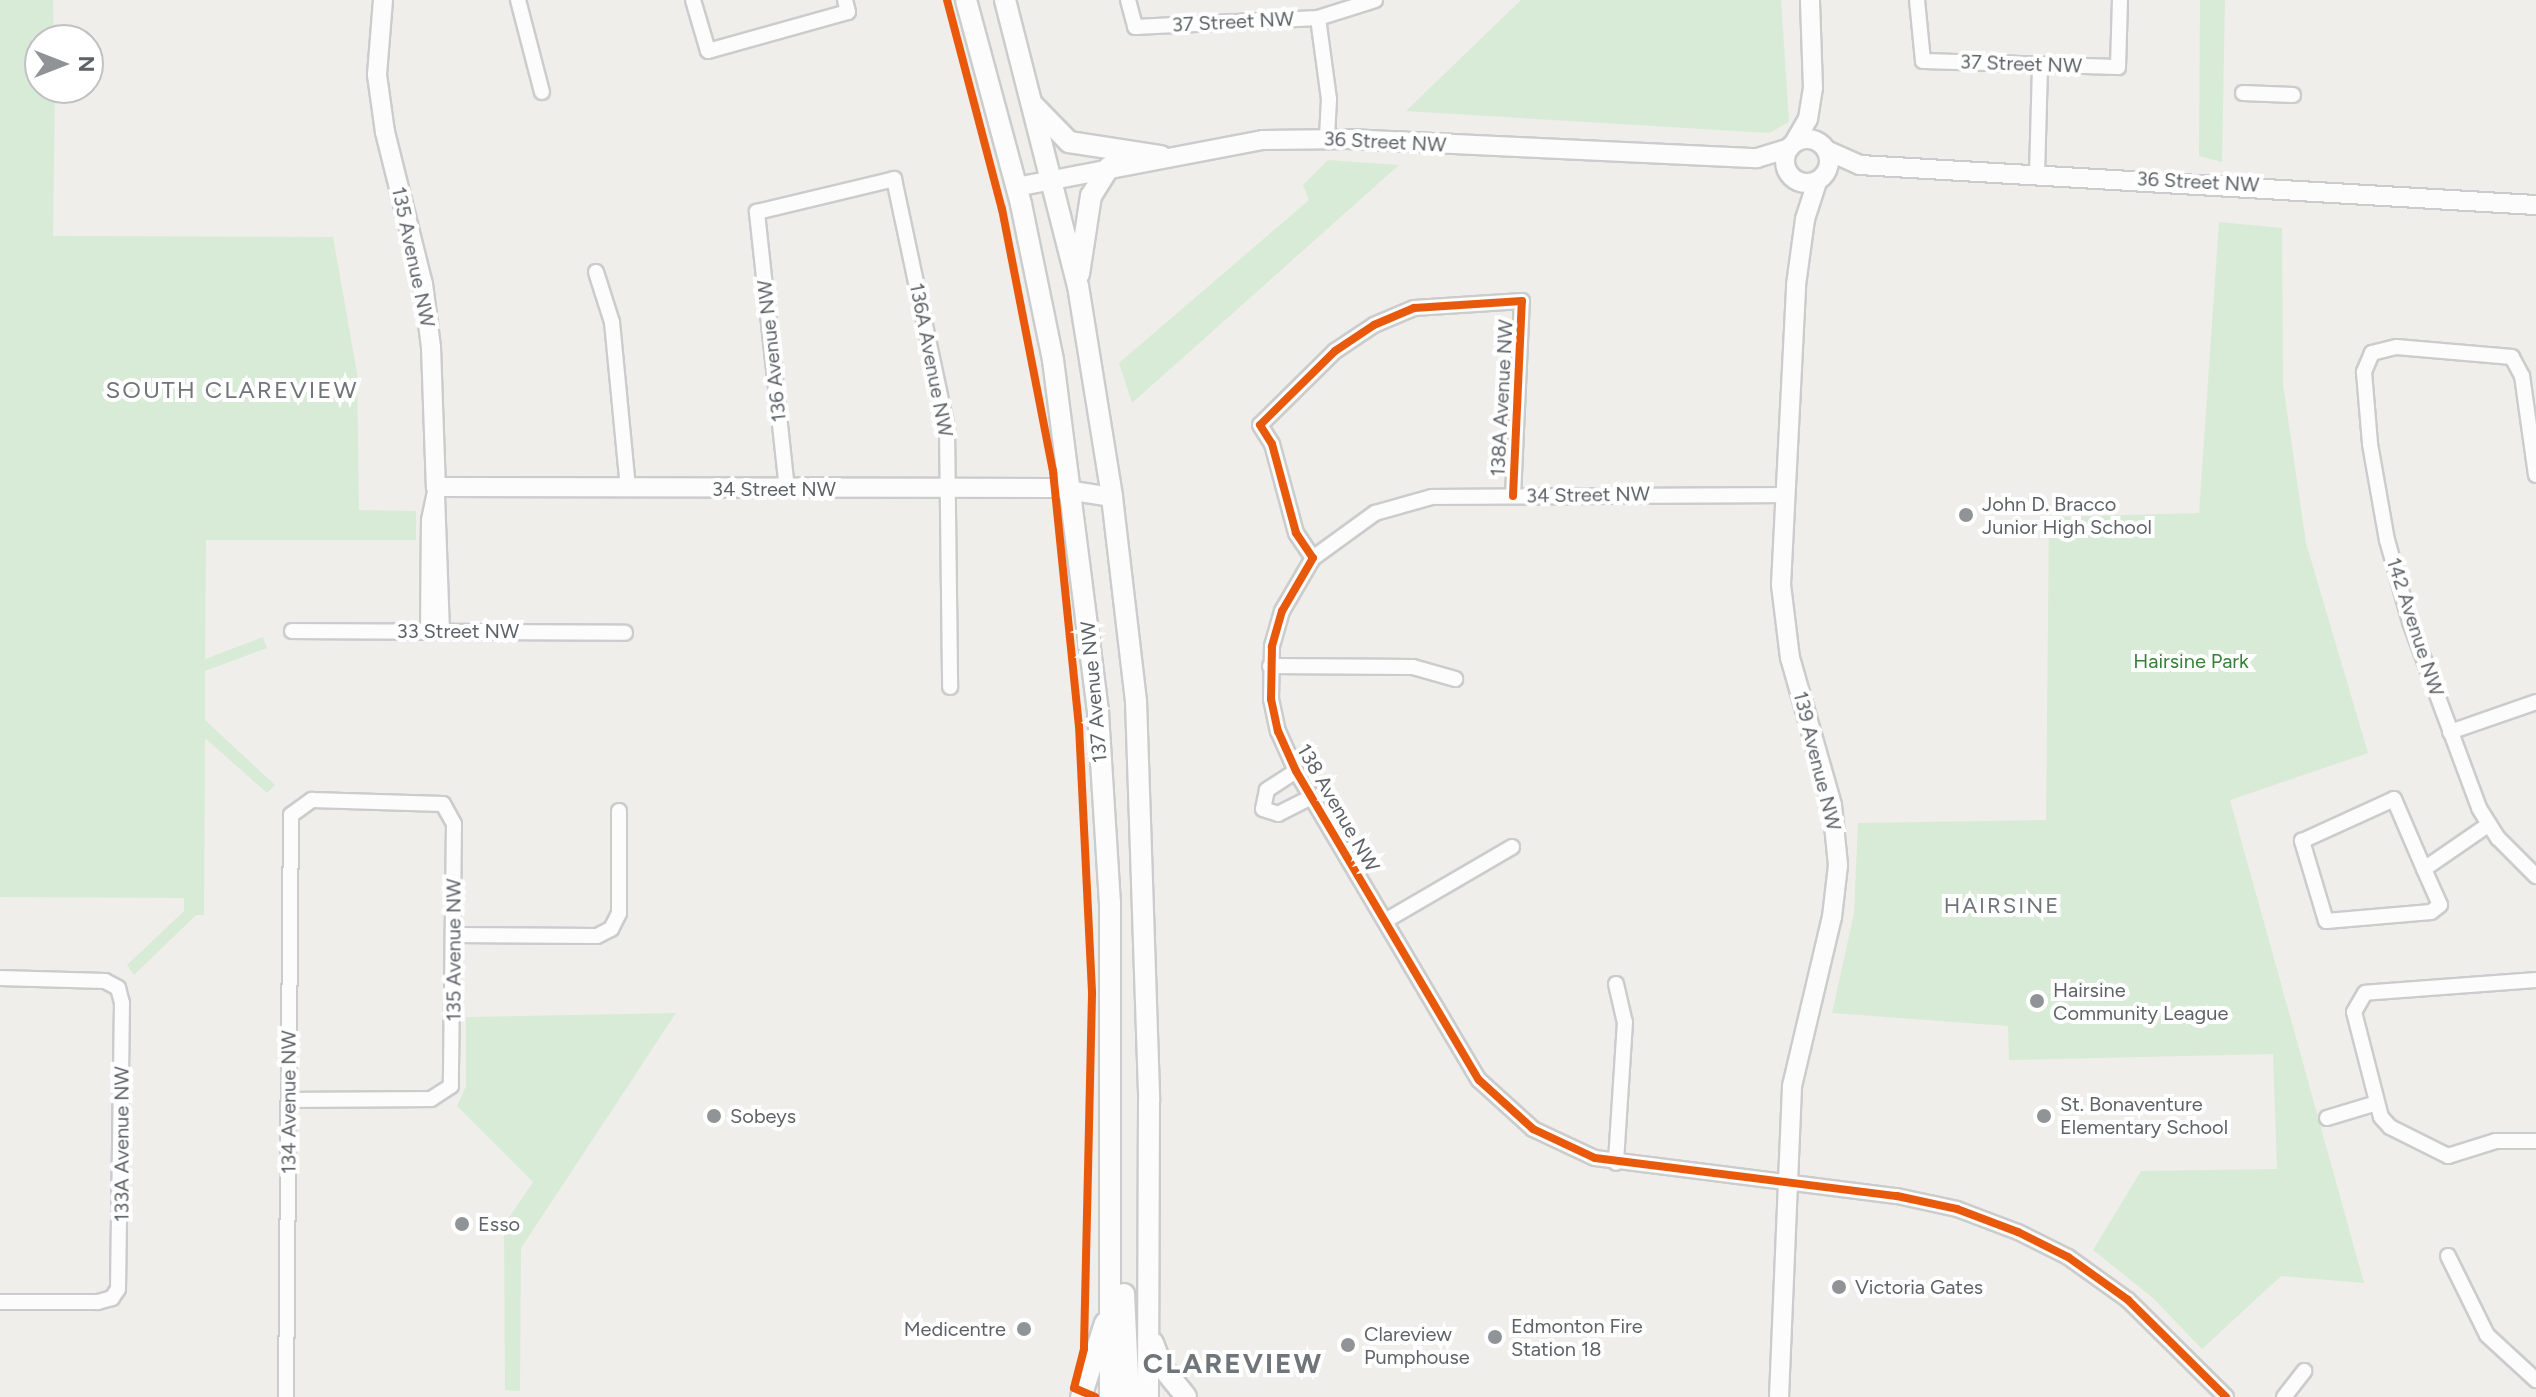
<!DOCTYPE html>
<style>
body{margin:0}
#map{position:relative;width:2536px;height:1397px;overflow:hidden;background:#efeeea;font-family:Figtree,sans-serif}
div>[style]{position:absolute}
[style*='--x']{left:calc(var(--x)*1px);top:calc(var(--y)*1px);width:calc(var(--w)*1px);rotate:calc(var(--a)*1deg)}
.green>*{inset:0;background:#d8ebd6}
.roads{filter:drop-shadow(2px 0 #cbcccc) drop-shadow(-2px 0 #cbcccc) drop-shadow(0 2px #cbcccc) drop-shadow(0 -2px #cbcccc)}
.minor>*{height:14px;margin:-7px;padding:0 7px;transform-origin:7px;border-radius:7px;background:#fdfcfc}
.tertiary>*{height:18px;margin:-9px;padding:0 9px;transform-origin:9px;border-radius:9px;background:#fdfcfc}
.tertiary>.ring{margin:-9px;padding:0;box-sizing:content-box;background:none;border:18px solid #fdfcfc;border-radius:50%}
.secondary>*{height:20px;margin:-10px;padding:0 10px;transform-origin:10px;border-radius:10px;background:#fdfcfc}
.cycleway>*{height:8px;margin:-4px;padding:0 4px;transform-origin:4px;border-radius:4px;background:#e8590c}
.dots>*{width:22px;height:22px;translate:-50% -50%;box-sizing:border-box;border:4px solid #fff;border-radius:50%}
span{translate:-50% -50%;white-space:nowrap;text-align:center;line-height:1.15;-webkit-text-stroke:8px #fff;paint-order:stroke}
.street-label{font-size:20px;color:#5f6368}
.poi-label{font-size:20px;color:#5f6368}
.left{translate:0 -50%;text-align:left}
.right{translate:-100% -50%;text-align:right}
.park-label{font-size:20px;color:#348238}
.neighbourhood-label{font-size:22px;color:#70757a;letter-spacing:2px}
.quarter-label{font-size:24px;color:#70757a;letter-spacing:2px}
.district-label{font-size:28px;color:#70757a;font-weight:700;letter-spacing:2px}
.north{position:absolute;left:24px;top:24px;width:80px;height:80px;box-sizing:border-box;background:#fff;border:2px solid #bfc1c3;border-radius:50%;rotate:90deg;font-size:22px;font-weight:700;line-height:32px;text-align:center;color:#5f6368}
.north::after{content:'';display:block;margin:auto;width:28px;height:36px;background:#919496;clip-path:polygon(50% 0,100% 100%,50% 72%,0 100%)}
</style>
<div id="map">
<div class="green">
<div style="clip-path:polygon(0 0,53px 0,54px 40px,40px 40px,40px 88px,55px 88px,53px 236px,333px 237px,357px 373px,359px 510px,416px 511px,416px 540px,206px 540px,205px 659px,263px 637px,267px 648px,205px 671px,205px 720px,275px 785px,267px 793px,205px 738px,204px 915px,196px 915px,134px 975px,127px 965px,184px 911px,184px 898px,0 897px)"></div>
<div style="clip-path:polygon(1521px 0,1781px 0,1789px 122px,1769px 133px,1406px 111px)"></div>
<div style="clip-path:polygon(2200px 0,2225px 0,2222px 162px,2199px 156px)"></div>
<div style="clip-path:polygon(1328px 160px,1399px 165px,1132px 403px,1119px 363px,1309px 200px,1303px 185px)"></div>
<div style="clip-path:polygon(2219px 222px,2282px 228px,2283px 384px,2306px 543px,2368px 753px,2230px 800px,2364px 1283px,2281px 1276px,2202px 1349px,2153px 1298px,2093px 1250px,2141px 1171px,2277px 1169px,2273px 1054px,2009px 1060px,2008px 1026px,1832px 1013px,1854px 913px,1858px 823px,2046px 820px,2049px 517px,2199px 513px)"></div>
<div style="clip-path:polygon(676px 1013px,521px 1248px,520px 1391px,505px 1390px,504px 1225px,533px 1182px,457px 1106px,466px 1086px,466px 1017px)"></div>
</div>
<div class="roads">
<div class="minor">
<div style="--x:518;--y:0;--w:95;--a:75.4"></div>
<div style="--x:693;--y:0;--w:53;--a:73.6"></div>
<div style="--x:708;--y:51;--w:145;--a:-15.6"></div>
<div style="--x:848;--y:12;--w:12;--a:-104"></div>
<div style="--x:1128;--y:0;--w:28;--a:75"></div>
<div style="--x:1135;--y:27;--w:183;--a:-2.8"></div>
<div style="--x:1318;--y:18;--w:60;--a:-17.5"></div>
<div style="--x:1917;--y:0;--w:61;--a:84.4"></div>
<div style="--x:1923;--y:61;--w:195;--a:1.8"></div>
<div style="--x:2118;--y:67;--w:67;--a:-88.3"></div>
<div style="--x:1318;--y:18;--w:82;--a:82.3"></div>
<div style="--x:1329;--y:99;--w:39;--a:93"></div>
<div style="--x:2243;--y:93;--w:50;--a:2.3"></div>
<div style="--x:2037;--y:174;--w:108;--a:-88.4"></div>
<div style="--x:596;--y:272;--w:52;--a:72.3"></div>
<div style="--x:612;--y:322;--w:167;--a:84.5"></div>
<div style="--x:2536;--y:475;--w:100;--a:-98"></div>
<div style="--x:2522;--y:376;--w:21;--a:-118"></div>
<div style="--x:2512;--y:357;--w:116;--a:-175.1"></div>
<div style="--x:2396;--y:347;--w:25;--a:166"></div>
<div style="--x:2372;--y:353;--w:21;--a:113"></div>
<div style="--x:2364;--y:372;--w:72;--a:85.2"></div>
<div style="--x:2370;--y:444;--w:97;--a:80"></div>
<div style="--x:2387;--y:540;--w:85;--a:74.3"></div>
<div style="--x:2410;--y:622;--w:198;--a:69.6"></div>
<div style="--x:2479;--y:808;--w:36;--a:58"></div>
<div style="--x:2498;--y:838;--w:54;--a:45"></div>
<div style="--x:787;--y:489;--w:279;--a:-96.2"></div>
<div style="--x:757;--y:212;--w:141;--a:-13.5"></div>
<div style="--x:894;--y:179;--w:256;--a:78"></div>
<div style="--x:947;--y:429;--w:258;--a:89.3"></div>
<div style="--x:437;--y:495;--w:136;--a:87.9"></div>
<div style="--x:1513;--y:496;--w:195;--a:-87.4"></div>
<div style="--x:1522;--y:301;--w:108;--a:176.3"></div>
<div style="--x:1414;--y:308;--w:43;--a:157"></div>
<div style="--x:1374;--y:325;--w:47;--a:146.3"></div>
<div style="--x:1335;--y:351;--w:105;--a:135.4"></div>
<div style="--x:1260;--y:425;--w:22;--a:58"></div>
<div style="--x:1272;--y:444;--w:92;--a:74.9"></div>
<div style="--x:1296;--y:533;--w:30;--a:56"></div>
<div style="--x:1313;--y:558;--w:61;--a:120.3"></div>
<div style="--x:1282;--y:611;--w:37;--a:106"></div>
<div style="--x:1272;--y:647;--w:52;--a:91.1"></div>
<div style="--x:1271;--y:699;--w:33;--a:78"></div>
<div style="--x:1278;--y:731;--w:44;--a:65.8"></div>
<div style="--x:1296;--y:771;--w:359;--a:59.4"></div>
<div style="--x:1479;--y:1080;--w:73;--a:42.2"></div>
<div style="--x:1533;--y:1129;--w:68;--a:25.1"></div>
<div style="--x:1595;--y:1158;--w:304;--a:7.2"></div>
<div style="--x:1897;--y:1196;--w:61;--a:12.2"></div>
<div style="--x:1957;--y:1209;--w:65;--a:20.7"></div>
<div style="--x:2018;--y:1232;--w:56;--a:26.6"></div>
<div style="--x:2068;--y:1257;--w:74;--a:35.6"></div>
<div style="--x:2128;--y:1300;--w:138;--a:44.7"></div>
<div style="--x:1313;--y:558;--w:77;--a:-36"></div>
<div style="--x:1375;--y:513;--w:59;--a:-15.7"></div>
<div style="--x:1432;--y:497;--w:353;--a:-0.3"></div>
<div style="--x:292;--y:631;--w:333;--a:0.3"></div>
<div style="--x:428;--y:631;--w:111;--a:-89.5"></div>
<div style="--x:429;--y:520;--w:34;--a:-78"></div>
<div style="--x:1270;--y:666;--w:143;--a:0.4"></div>
<div style="--x:1413;--y:667;--w:44;--a:15.9"></div>
<div style="--x:2450;--y:732;--w:91;--a:-19.2"></div>
<div style="--x:1296;--y:771;--w:35;--a:147"></div>
<div style="--x:1267;--y:790;--w:19;--a:102"></div>
<div style="--x:1263;--y:809;--w:16;--a:18"></div>
<div style="--x:1278;--y:814;--w:37;--a:-27"></div>
<div style="--x:2424;--y:869;--w:39;--a:66"></div>
<div style="--x:2440;--y:905;--w:11;--a:142"></div>
<div style="--x:2431;--y:912;--w:105;--a:175.1"></div>
<div style="--x:2326;--y:921;--w:84;--a:-106.7"></div>
<div style="--x:2302;--y:841;--w:101;--a:-24.5"></div>
<div style="--x:2394;--y:799;--w:76;--a:66.8"></div>
<div style="--x:2424;--y:869;--w:78;--a:-34.5"></div>
<div style="--x:1385;--y:921;--w:147;--a:-30.2"></div>
<div style="--x:454;--y:935;--w:143;--a:0.4"></div>
<div style="--x:597;--y:936;--w:16;--a:-27"></div>
<div style="--x:611;--y:929;--w:18;--a:-63"></div>
<div style="--x:619;--y:913;--w:102;--a:-90"></div>
<div style="--x:0;--y:978;--w:105;--a:1.6"></div>
<div style="--x:105;--y:981;--w:15;--a:28"></div>
<div style="--x:118;--y:988;--w:16;--a:75"></div>
<div style="--x:122;--y:1003;--w:286;--a:90.8"></div>
<div style="--x:118;--y:1289;--w:11;--a:124"></div>
<div style="--x:112;--y:1298;--w:15;--a:164"></div>
<div style="--x:98;--y:1302;--w:98;--a:180"></div>
<div style="--x:2536;--y:980;--w:171;--a:175.7"></div>
<div style="--x:2365;--y:993;--w:22;--a:120"></div>
<div style="--x:2354;--y:1012;--w:108;--a:75.6"></div>
<div style="--x:2381;--y:1117;--w:13;--a:48"></div>
<div style="--x:2390;--y:1127;--w:65;--a:26.6"></div>
<div style="--x:2448;--y:1156;--w:50;--a:-17.4"></div>
<div style="--x:2496;--y:1141;--w:40;--a:0"></div>
<div style="--x:1616;--y:984;--w:39;--a:77"></div>
<div style="--x:1625;--y:1022;--w:141;--a:93.7"></div>
<div style="--x:2327;--y:1118;--w:52;--a:-16.7"></div>
<div style="--x:2448;--y:1256;--w:88;--a:63.7"></div>
<div style="--x:2487;--y:1335;--w:67;--a:42.6"></div>
<div style="--x:286;--y:1397;--w:582;--a:-89.51"></div>
<div style="--x:291;--y:815;--w:26;--a:-36"></div>
<div style="--x:312;--y:800;--w:131;--a:1.7"></div>
<div style="--x:443;--y:804;--w:23;--a:61"></div>
<div style="--x:454;--y:824;--w:262;--a:90.7"></div>
<div style="--x:451;--y:1086;--w:24;--a:147"></div>
<div style="--x:431;--y:1099;--w:142;--a:179.6"></div>
<div style="--x:2284;--y:1397;--w:33;--a:-52"></div>
</div>
<div class="tertiary">
<div style="--x:383;--y:0;--w:75;--a:94.6"></div>
<div style="--x:377;--y:75;--w:58;--a:82"></div>
<div style="--x:385;--y:132;--w:157;--a:76"></div>
<div style="--x:423;--y:284;--w:64;--a:82.8"></div>
<div style="--x:431;--y:347;--w:140;--a:88"></div>
<div style="--x:436;--y:487;--w:618;--a:0.09"></div>
<div style="--x:1054;--y:488;--w:59;--a:8.8"></div>
<div class="ring" style="left:1785px;top:139px;width:26px;height:26px"></div>
<div style="--x:1794;--y:143;--w:28;--a:-60"></div>
<div style="--x:1808;--y:119;--w:31;--a:-81"></div>
<div style="--x:1813;--y:88;--w:88;--a:-92"></div>
<div style="--x:1826;--y:150;--w:37;--a:24"></div>
<div style="--x:1860;--y:165;--w:677;--a:3.39"></div>
<div style="--x:1016;--y:187;--w:251;--a:-10.8"></div>
<div style="--x:1263;--y:140;--w:85;--a:-0.7"></div>
<div style="--x:1348;--y:139;--w:409;--a:2.7"></div>
<div style="--x:1757;--y:158;--w:34;--a:-17"></div>
<div style="--x:1779;--y:1397;--w:311;--a:-87.6"></div>
<div style="--x:1792;--y:1086;--w:174;--a:-76.7"></div>
<div style="--x:1832;--y:917;--w:52;--a:-83.4"></div>
<div style="--x:1838;--y:865;--w:60;--a:-95.7"></div>
<div style="--x:1832;--y:805;--w:153;--a:-105.9"></div>
<div style="--x:1790;--y:658;--w:74;--a:-97"></div>
<div style="--x:1781;--y:585;--w:300;--a:-87.1"></div>
<div style="--x:1796;--y:285;--w:67;--a:-82.2"></div>
<div style="--x:1805;--y:219;--w:40;--a:-72"></div>
</div>
<div class="secondary">
<div style="--x:966;--y:0;--w:211;--a:74.9"></div>
<div style="--x:1021;--y:204;--w:159;--a:78.4"></div>
<div style="--x:1053;--y:360;--w:356;--a:82.7"></div>
<div style="--x:1098;--y:713;--w:190;--a:86.4"></div>
<div style="--x:1110;--y:903;--w:494;--a:90"></div>
<div style="--x:1005;--y:0;--w:295;--a:75.7"></div>
<div style="--x:1078;--y:286;--w:214;--a:80.8"></div>
<div style="--x:1112;--y:497;--w:205;--a:83.3"></div>
<div style="--x:1136;--y:701;--w:400;--a:88.1"></div>
<div style="--x:1149;--y:1101;--w:296;--a:90.2"></div>
<div style="--x:1034;--y:106;--w:50;--a:45.8"></div>
<div style="--x:1069;--y:142;--w:93;--a:8.7"></div>
<div style="--x:1079;--y:274;--w:79;--a:-81.3"></div>
<div style="--x:1091;--y:196;--w:34;--a:-58"></div>
<div style="--x:1124;--y:1294;--w:103;--a:87.2"></div>
<div style="--x:1153;--y:1343;--w:26;--a:69"></div>
<div style="--x:1162;--y:1367;--w:38;--a:51"></div>
<div style="--x:1081;--y:1397;--w:78;--a:-72"></div>
</div>
</div>
<div class="cycleway">
<div style="--x:947;--y:0;--w:216;--a:75.3"></div>
<div style="--x:1002;--y:209;--w:267;--a:79"></div>
<div style="--x:1053;--y:471;--w:256;--a:84.2"></div>
<div style="--x:1079;--y:726;--w:268;--a:87.2"></div>
<div style="--x:1092;--y:994;--w:355;--a:91.3"></div>
<div style="--x:1084;--y:1349;--w:40;--a:104.4"></div>
<div style="--x:1074;--y:1388;--w:23;--a:23"></div>
<div style="--x:1513;--y:496;--w:195;--a:-87.4"></div>
<div style="--x:1522;--y:301;--w:108;--a:176.3"></div>
<div style="--x:1414;--y:308;--w:43;--a:157"></div>
<div style="--x:1374;--y:325;--w:47;--a:146.3"></div>
<div style="--x:1335;--y:351;--w:105;--a:135.4"></div>
<div style="--x:1260;--y:425;--w:22;--a:58"></div>
<div style="--x:1272;--y:444;--w:92;--a:74.9"></div>
<div style="--x:1296;--y:533;--w:30;--a:56"></div>
<div style="--x:1313;--y:558;--w:61;--a:120.3"></div>
<div style="--x:1282;--y:611;--w:37;--a:106"></div>
<div style="--x:1272;--y:647;--w:52;--a:91.1"></div>
<div style="--x:1271;--y:699;--w:33;--a:78"></div>
<div style="--x:1278;--y:731;--w:44;--a:65.8"></div>
<div style="--x:1296;--y:771;--w:359;--a:59.4"></div>
<div style="--x:1479;--y:1080;--w:73;--a:42.2"></div>
<div style="--x:1533;--y:1129;--w:68;--a:25.1"></div>
<div style="--x:1595;--y:1158;--w:304;--a:7.2"></div>
<div style="--x:1897;--y:1196;--w:61;--a:12.2"></div>
<div style="--x:1957;--y:1209;--w:65;--a:20.7"></div>
<div style="--x:2018;--y:1232;--w:56;--a:26.6"></div>
<div style="--x:2068;--y:1257;--w:74;--a:35.6"></div>
<div style="--x:2128;--y:1300;--w:138;--a:44.7"></div>
</div>
<div class="dots">
<div style="left:1966px;top:515px;background:#919496"></div>
<div style="left:2037px;top:1001px;background:#919496"></div>
<div style="left:714px;top:1116px;background:#919496"></div>
<div style="left:2044px;top:1116px;background:#919496"></div>
<div style="left:462px;top:1224px;background:#919496"></div>
<div style="left:1839px;top:1287px;background:#919496"></div>
<div style="left:1024px;top:1329px;background:#919496"></div>
<div style="left:1495px;top:1337px;background:#919496"></div>
<div style="left:1348px;top:1345px;background:#919496"></div>
</div>
<div class="street-label">
<span style="left:1233px;top:22px;rotate:-3deg">37 Street NW</span>
<span style="left:2021px;top:64px;rotate:2deg">37 Street NW</span>
<span style="left:1385px;top:142px;rotate:3deg">36 Street NW</span>
<span style="left:2198px;top:182px;rotate:3deg">36 Street NW</span>
<span style="left:413px;top:257px;rotate:78deg">135 Avenue NW</span>
<span style="left:772px;top:351px;rotate:-96deg">136 Avenue NW</span>
<span style="left:931px;top:360px;rotate:79deg">136A Avenue NW</span>
<span style="left:1502px;top:398px;rotate:-87deg">138A Avenue NW</span>
<span style="left:774px;top:489px">34 Street NW</span>
<span style="left:1588px;top:495px;rotate:-1deg">34 Street NW</span>
<span style="left:2415px;top:627px;rotate:72deg">142 Avenue NW</span>
<span style="left:458px;top:631px">33 Street NW</span>
<span style="left:1094px;top:692px;rotate:-95deg">137 Avenue NW</span>
<span style="left:1817px;top:761px;rotate:76deg">139 Avenue NW</span>
<span style="left:1338px;top:808px;rotate:60deg">138 Avenue NW</span>
<span style="left:454px;top:950px;rotate:-90deg">135 Avenue NW</span>
<span style="left:289px;top:1102px;rotate:-90deg">134 Avenue NW</span>
<span style="left:122px;top:1144px;rotate:-90deg">133A Avenue NW</span>
</div>
<div class="poi-label">
<span class="left" style="left:1982px;top:516px">John D. Bracco<br>Junior High School</span>
<span class="left" style="left:2053px;top:1002px">Hairsine<br>Community League</span>
<span class="left" style="left:2060px;top:1116px">St. Bonaventure<br>Elementary School</span>
<span class="left" style="left:730px;top:1116px">Sobeys</span>
<span class="left" style="left:478px;top:1224px">Esso</span>
<span class="left" style="left:1855px;top:1287px">Victoria Gates</span>
<span class="left" style="left:1511px;top:1338px">Edmonton Fire<br>Station 18</span>
<span class="right" style="left:1006px;top:1329px">Medicentre</span>
<span class="left" style="left:1364px;top:1346px">Clareview<br>Pumphouse</span>
</div>
<div class="park-label">
<span style="left:2191px;top:661px">Hairsine Park</span>
</div>
<div class="neighbourhood-label">
<span style="left:2002px;top:906px">HAIRSINE</span>
</div>
<div class="quarter-label">
<span style="left:232px;top:390px">SOUTH CLAREVIEW</span>
</div>
<div class="district-label">
<span style="left:1233px;top:1363px">CLAREVIEW</span>
</div>
<div class="north">N</div>
</div>
